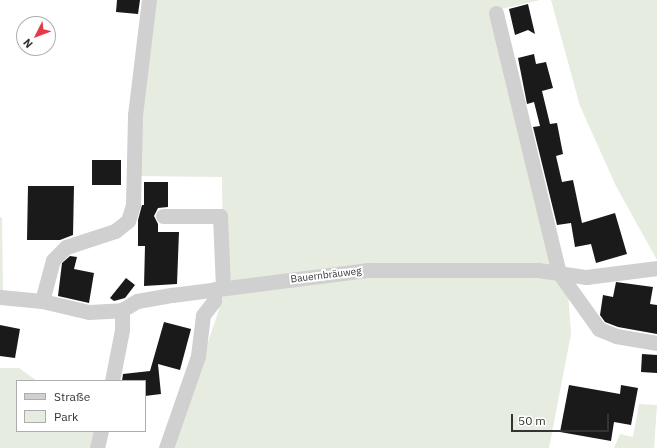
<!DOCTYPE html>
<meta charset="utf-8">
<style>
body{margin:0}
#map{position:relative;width:657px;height:448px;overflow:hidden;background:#fff;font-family:"IBM Plex Sans",sans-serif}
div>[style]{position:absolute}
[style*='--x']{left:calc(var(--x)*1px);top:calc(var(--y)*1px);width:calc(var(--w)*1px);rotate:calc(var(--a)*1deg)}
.green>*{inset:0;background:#e6ecdf}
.building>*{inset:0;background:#1a1a1a}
.minor>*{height:15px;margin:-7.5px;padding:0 7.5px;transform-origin:7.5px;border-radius:7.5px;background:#d0d0d0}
span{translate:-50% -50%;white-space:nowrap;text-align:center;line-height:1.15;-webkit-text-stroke:4px #fff;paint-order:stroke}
.street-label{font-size:10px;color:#333}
.legend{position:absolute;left:16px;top:380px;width:130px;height:52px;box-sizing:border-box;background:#fff;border:1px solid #adadad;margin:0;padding:5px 7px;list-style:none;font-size:12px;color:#333}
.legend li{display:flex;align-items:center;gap:8px;height:20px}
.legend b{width:20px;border:1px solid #adadad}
.north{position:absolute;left:16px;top:16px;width:40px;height:40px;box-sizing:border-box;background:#fff;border:1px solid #adadad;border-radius:50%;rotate:228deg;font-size:11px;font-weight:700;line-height:16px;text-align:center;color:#333}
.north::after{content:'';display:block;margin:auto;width:14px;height:18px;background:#e63946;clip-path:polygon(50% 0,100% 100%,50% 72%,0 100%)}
.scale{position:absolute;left:511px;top:414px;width:98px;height:18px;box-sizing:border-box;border:2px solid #333;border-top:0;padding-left:5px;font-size:12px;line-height:14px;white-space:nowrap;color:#333;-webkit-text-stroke:3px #fff;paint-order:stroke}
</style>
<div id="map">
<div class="green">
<div style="clip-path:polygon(153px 0,540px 0,493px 11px,553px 265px,240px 282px,229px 280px,223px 270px,222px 177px,137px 176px)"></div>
<div style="clip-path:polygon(551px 0,657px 0,657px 260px,616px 186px,580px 106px)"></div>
<div style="clip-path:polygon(0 217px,2px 218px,3px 292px,0 292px)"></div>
<div style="clip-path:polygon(365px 274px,545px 274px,556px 279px,568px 292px,571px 334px,549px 448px,172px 448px,225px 292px)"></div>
<div style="clip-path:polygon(0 368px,19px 368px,37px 381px,17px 381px,17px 431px,94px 431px,91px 448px,0 448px)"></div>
<div style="clip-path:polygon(639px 404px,657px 405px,654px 448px,614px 448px,620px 434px,633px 437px)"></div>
</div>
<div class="building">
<div style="clip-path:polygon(117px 0,140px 0,138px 14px,116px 12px)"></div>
<div style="clip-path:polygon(528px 4px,535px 34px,528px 30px,515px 35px,509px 9px)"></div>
<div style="clip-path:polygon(534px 54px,536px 64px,546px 62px,553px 88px,542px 91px,550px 124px,557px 123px,563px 154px,556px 156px,562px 182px,573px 180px,582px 223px,615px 213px,627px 254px,596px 263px,591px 244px,575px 247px,571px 223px,557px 225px,533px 127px,540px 126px,534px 102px,527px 104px,518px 58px)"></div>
<div style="clip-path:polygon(92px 160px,121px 160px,121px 185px,92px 185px)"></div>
<div style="clip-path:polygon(144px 182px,168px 182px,168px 207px,158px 208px,154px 216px,158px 224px,158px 232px,179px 232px,177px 284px,144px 286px,145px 246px,138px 246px,138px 220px,142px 205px,144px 205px)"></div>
<div style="clip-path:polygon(28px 186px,74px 186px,73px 235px,60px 240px,27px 240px)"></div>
<div style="clip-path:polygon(70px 256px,77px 257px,74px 269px,94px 273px,89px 303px,58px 296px,62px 263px)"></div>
<div style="clip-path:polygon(126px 278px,135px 285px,125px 298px,114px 301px,110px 298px)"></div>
<div style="clip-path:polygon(616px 282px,653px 287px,650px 304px,657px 305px,657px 334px,618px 327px,605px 322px,600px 315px,603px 295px,613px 297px)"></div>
<div style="clip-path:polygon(164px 322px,191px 329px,180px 370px,158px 364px,161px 394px,145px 396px,145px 381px,122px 381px,123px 374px,150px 371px)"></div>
<div style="clip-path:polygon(0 325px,20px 329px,15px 358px,0 356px)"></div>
<div style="clip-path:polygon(642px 354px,657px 355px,657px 373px,641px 372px)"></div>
<div style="clip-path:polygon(569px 385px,620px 394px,621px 385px,638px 388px,631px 425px,614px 422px,611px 441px,560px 432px)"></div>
</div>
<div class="minor">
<div style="--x:496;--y:13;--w:268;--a:76.4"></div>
<div style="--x:559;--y:273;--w:69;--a:54.5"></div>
<div style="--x:599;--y:329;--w:18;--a:22"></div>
<div style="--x:616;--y:336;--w:42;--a:9.7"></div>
<div style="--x:163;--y:216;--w:57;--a:0"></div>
<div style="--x:220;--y:216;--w:72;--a:87.6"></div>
<div style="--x:0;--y:297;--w:42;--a:5.4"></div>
<div style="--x:42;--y:301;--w:48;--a:13.2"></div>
<div style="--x:89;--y:312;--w:33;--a:-3"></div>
<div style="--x:122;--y:310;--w:17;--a:-31"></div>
<div style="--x:137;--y:301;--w:36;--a:-10"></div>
<div style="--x:172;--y:295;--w:198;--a:-7.3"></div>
<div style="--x:368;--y:270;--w:170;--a:0"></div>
<div style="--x:538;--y:270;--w:49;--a:8.3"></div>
<div style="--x:586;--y:277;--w:72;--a:-7.2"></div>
<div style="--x:42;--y:301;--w:42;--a:-75"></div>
<div style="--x:53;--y:260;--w:18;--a:-45"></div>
<div style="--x:66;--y:247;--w:52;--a:-18.1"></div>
<div style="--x:115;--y:231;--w:16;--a:-38"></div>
<div style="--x:128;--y:221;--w:17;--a:-73"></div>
<div style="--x:133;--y:205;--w:90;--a:-88.7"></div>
<div style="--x:135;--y:115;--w:116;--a:-83.1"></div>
<div style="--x:112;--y:381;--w:52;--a:-78.9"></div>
<div style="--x:122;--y:330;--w:20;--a:-90"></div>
<div style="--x:97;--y:448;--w:17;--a:-77"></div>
<div style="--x:166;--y:448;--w:97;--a:-70.8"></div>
<div style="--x:198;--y:356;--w:41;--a:-83"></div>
<div style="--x:203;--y:315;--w:18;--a:-52"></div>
<div style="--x:214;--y:301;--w:12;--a:-85"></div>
</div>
<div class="street-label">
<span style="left:326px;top:275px;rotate:-7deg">Bauernbräuweg</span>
</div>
<ul class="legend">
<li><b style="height:5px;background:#d0d0d0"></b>Straße</li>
<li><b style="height:11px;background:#e6ecdf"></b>Park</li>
</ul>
<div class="north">N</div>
<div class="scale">50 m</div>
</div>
